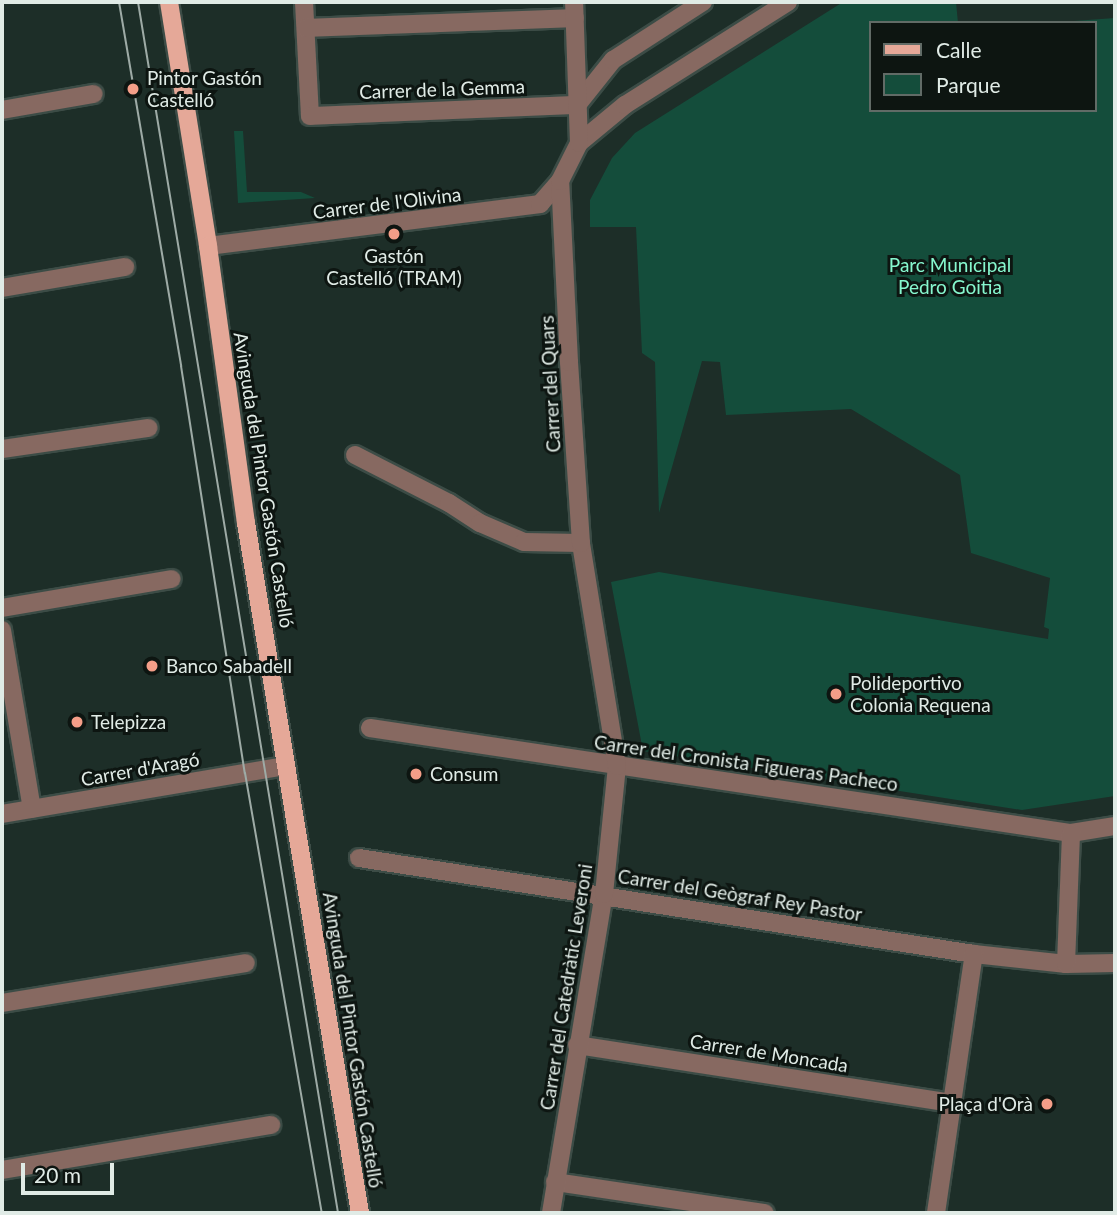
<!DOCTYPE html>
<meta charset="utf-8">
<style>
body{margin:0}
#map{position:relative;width:1117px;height:1215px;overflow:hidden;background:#1d2e28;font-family:Lato,sans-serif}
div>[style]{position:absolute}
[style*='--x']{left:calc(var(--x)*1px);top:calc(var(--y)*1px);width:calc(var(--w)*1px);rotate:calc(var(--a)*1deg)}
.green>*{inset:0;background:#144d3b}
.roads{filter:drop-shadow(2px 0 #3c4c46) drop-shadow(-2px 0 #3c4c46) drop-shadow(0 2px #3c4c46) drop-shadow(0 -2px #3c4c46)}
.minor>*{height:18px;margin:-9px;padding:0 9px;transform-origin:9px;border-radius:9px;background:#876961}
.major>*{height:18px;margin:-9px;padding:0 9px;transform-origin:9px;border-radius:9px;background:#e5a898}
.tram>*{height:2px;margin:-1px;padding:0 1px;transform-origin:1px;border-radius:1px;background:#9eaba6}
.dots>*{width:19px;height:19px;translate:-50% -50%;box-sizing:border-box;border:4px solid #0d1511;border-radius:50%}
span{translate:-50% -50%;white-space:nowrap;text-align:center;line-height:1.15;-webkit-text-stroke:6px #0d1511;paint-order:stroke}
.poi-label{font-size:19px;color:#e0ebe6}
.left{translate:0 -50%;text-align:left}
.right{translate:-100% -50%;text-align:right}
.street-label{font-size:19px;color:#e0ebe6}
.park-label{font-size:19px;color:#86f7ce}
.frame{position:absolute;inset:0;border:4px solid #e0ebe6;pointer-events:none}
.legend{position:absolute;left:869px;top:21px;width:228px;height:91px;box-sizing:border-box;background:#0d1511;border:2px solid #616b66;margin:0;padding:9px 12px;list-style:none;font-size:21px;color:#e0ebe6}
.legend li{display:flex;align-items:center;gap:14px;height:35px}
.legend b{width:35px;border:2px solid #616b66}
.scale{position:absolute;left:21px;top:1163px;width:93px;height:32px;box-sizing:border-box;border:4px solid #e0ebe6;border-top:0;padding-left:9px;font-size:21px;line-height:24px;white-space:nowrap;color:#e0ebe6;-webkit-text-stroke:5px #0d1511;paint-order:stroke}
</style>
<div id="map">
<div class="green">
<div style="clip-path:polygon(843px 2px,956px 2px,958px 23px,870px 23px,870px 110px,1094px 110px,1094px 23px,1046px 23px,1115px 18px,1115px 796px,1022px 810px,643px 751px,611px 582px,659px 572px,1048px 639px,1049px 629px,1044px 627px,1050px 578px,971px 553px,960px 475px,851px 409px,726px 415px,720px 362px,702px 361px,659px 513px,655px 362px,642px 353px,636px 227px,590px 227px,590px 200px,612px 158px,635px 133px)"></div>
<div style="clip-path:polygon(234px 131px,243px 131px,247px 192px,301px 192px,315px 198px,238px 203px)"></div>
</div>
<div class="roads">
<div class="minor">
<div style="--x:304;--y:2;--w:114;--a:87"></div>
<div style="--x:310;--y:116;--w:267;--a:-2.4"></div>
<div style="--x:306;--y:28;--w:269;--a:-2.1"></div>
<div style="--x:577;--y:105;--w:58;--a:-51.3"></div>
<div style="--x:613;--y:60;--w:107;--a:-32.8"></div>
<div style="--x:2;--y:110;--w:93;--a:-9.9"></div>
<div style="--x:579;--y:143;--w:60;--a:-39.6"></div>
<div style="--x:625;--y:105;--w:193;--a:-32.3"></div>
<div style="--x:208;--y:246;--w:335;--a:-7.2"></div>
<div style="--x:540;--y:204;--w:30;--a:-49"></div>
<div style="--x:2;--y:288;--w:125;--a:-9.7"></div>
<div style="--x:2;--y:449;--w:148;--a:-8.2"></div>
<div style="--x:355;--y:455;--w:106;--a:27.1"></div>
<div style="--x:449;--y:503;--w:37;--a:33"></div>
<div style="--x:480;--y:523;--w:48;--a:23.4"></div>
<div style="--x:524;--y:542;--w:57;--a:1"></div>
<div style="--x:2;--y:608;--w:172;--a:-9.7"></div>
<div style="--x:2;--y:630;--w:181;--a:80.5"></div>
<div style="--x:370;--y:728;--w:709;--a:8.52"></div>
<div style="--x:1071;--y:833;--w:45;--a:-9"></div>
<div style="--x:2;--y:814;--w:288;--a:-9.6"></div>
<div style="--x:359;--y:858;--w:622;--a:8.87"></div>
<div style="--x:974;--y:954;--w:93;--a:6.2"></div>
<div style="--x:1066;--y:964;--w:49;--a:-1.2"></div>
<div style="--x:1066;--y:964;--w:131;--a:-87.8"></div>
<div style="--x:2;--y:1003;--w:247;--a:-9.3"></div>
<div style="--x:577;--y:1045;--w:380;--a:8.8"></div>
<div style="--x:2;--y:1170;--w:273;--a:-9.5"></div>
<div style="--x:555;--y:1182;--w:212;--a:8.4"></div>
<div style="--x:551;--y:1213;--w:323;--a:-80.6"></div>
<div style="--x:604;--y:894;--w:129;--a:-84.2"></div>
<div style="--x:617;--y:766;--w:226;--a:-99.2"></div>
<div style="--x:581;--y:543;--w:181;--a:-93.8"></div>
<div style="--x:569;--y:362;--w:181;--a:-92.8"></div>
<div style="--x:560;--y:181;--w:42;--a:-63.4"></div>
<div style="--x:579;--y:143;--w:141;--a:-92"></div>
<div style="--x:936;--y:1213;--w:262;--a:-81.7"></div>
</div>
<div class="major">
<div style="--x:169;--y:2;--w:247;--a:80.9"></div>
<div style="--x:208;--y:246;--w:280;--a:82.2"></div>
<div style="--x:246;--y:523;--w:699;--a:80.62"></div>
</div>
</div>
<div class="tram">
<div style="--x:119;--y:2;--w:369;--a:80.3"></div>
<div style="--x:181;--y:366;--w:412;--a:81.1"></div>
<div style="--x:245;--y:773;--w:447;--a:80.1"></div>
<div style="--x:138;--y:2;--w:1227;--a:80.62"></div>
</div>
<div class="dots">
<div style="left:133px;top:89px;background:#f49e88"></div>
<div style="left:394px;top:234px;background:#f49e88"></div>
<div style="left:152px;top:666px;background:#f49e88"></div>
<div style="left:836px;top:694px;background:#f49e88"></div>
<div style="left:77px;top:722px;background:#f49e88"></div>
<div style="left:416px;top:774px;background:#f49e88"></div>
<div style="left:1047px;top:1104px;background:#f49e88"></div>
</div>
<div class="poi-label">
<span class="left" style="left:147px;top:89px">Pintor Gastón<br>Castelló</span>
<span style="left:394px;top:267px">Gastón<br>Castelló (TRAM)</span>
<span class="left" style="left:166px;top:666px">Banco Sabadell</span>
<span class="left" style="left:850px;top:694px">Polideportivo<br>Colonia Requena</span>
<span class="left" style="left:91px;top:722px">Telepizza</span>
<span class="left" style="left:430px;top:774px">Consum</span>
<span class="right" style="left:1033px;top:1104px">Plaça d'Orà</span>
</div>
<div class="street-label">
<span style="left:442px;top:89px;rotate:-2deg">Carrer de la Gemma</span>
<span style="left:387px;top:203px;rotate:-7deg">Carrer de l'Olivina</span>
<span style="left:550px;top:384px;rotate:-93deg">Carrer del Quars</span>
<span style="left:264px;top:480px;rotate:81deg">Avinguda del Pintor Gastón Castelló</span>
<span style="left:746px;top:763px;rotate:8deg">Carrer del Cronista Figueras Pacheco</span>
<span style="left:140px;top:769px;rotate:-10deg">Carrer d'Aragó</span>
<span style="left:740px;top:895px;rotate:9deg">Carrer del Geògraf Rey Pastor</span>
<span style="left:566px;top:987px;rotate:-81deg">Carrer del Catedràtic Leveroni</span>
<span style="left:353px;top:1040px;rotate:81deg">Avinguda del Pintor Gastón Castelló</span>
<span style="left:769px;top:1053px;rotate:9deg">Carrer de Moncada</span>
</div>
<div class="park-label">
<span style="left:950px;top:276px">Parc Municipal<br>Pedro Goitia</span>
</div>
<div class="frame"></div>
<ul class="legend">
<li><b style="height:9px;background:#e5a898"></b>Calle</li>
<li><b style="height:19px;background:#144d3b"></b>Parque</li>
</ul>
<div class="scale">20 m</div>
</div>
